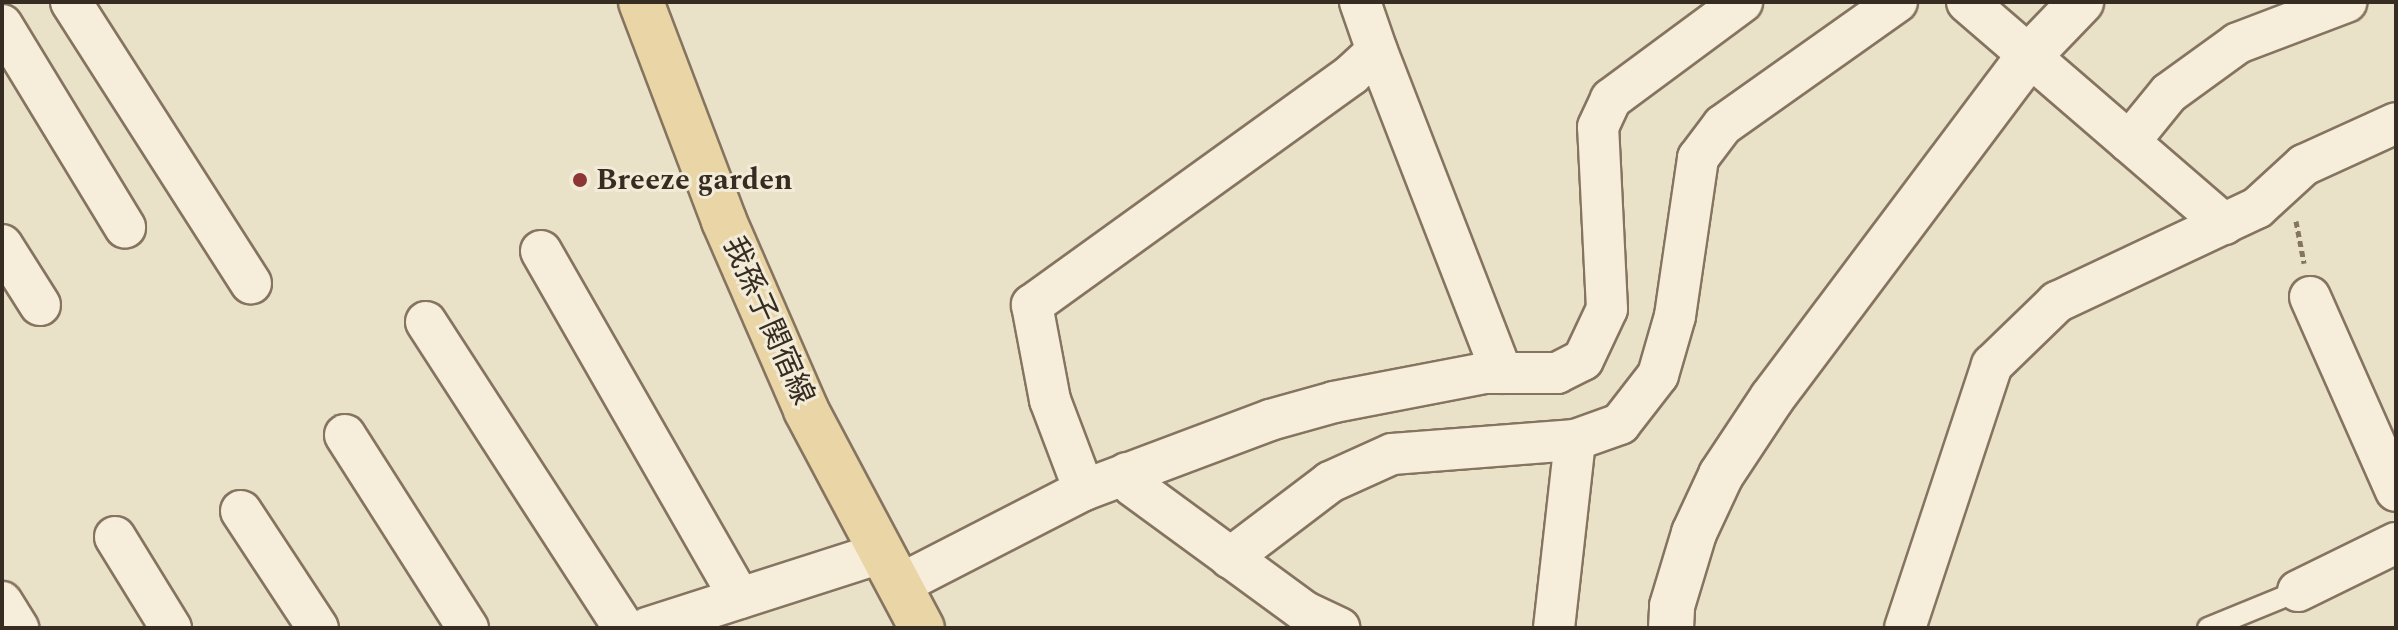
<!DOCTYPE html>
<meta charset="utf-8">
<style>
body{margin:0}
#map{position:relative;width:2398px;height:630px;overflow:hidden;background:#eae1c9;font-family:Spectral,"Noto Sans JP",serif}
div>[style]{position:absolute}
[style*='--x']{left:calc(var(--x)*1px);top:calc(var(--y)*1px);width:calc(var(--w)*1px);rotate:calc(var(--a)*1deg)}
.path>*{height:5px;margin-top:-2.5px;transform-origin:0;background:repeating-linear-gradient(90deg,#85745f 0 6px,transparent 0 10px)}
.roads{filter:drop-shadow(2px 0 #85745f) drop-shadow(-2px 0 #85745f) drop-shadow(0 2px #85745f) drop-shadow(0 -2px #85745f)}
.service>*{height:20px;margin:-10px;padding:0 10px;transform-origin:10px;border-radius:10px;background:#f6eedb}
.minor>*{height:40px;margin:-20px;padding:0 20px;transform-origin:20px;border-radius:20px;background:#f6eedb}
.tertiary>*{height:44px;margin:-22px;padding:0 22px;transform-origin:22px;border-radius:22px;background:#f6eedb}
.primary>*{height:44px;margin:-22px;padding:0 22px;transform-origin:22px;border-radius:22px;background:#e9d5a5}
.dots>*{width:22px;height:22px;translate:-50% -50%;box-sizing:border-box;border:4px solid #f2ebd7;border-radius:50%}
span{translate:-50% -50%;white-space:nowrap;text-align:center;line-height:1.15;-webkit-text-stroke:6px #f2ebd7;paint-order:stroke}
.poi-label{font-size:30px;color:#372c21;font-weight:700}
.left{translate:0 -50%;text-align:left}
.street-label{font-size:30px;color:#372c21}
.frame{position:absolute;inset:0;border:4px solid #372c21;pointer-events:none}
</style>
<div id="map">
<div class="path">
<div style="--x:2296;--y:221;--w:43;--a:79.2"></div>
</div>
<div class="roads">
<div class="service">
<div style="--x:2208;--y:628;--w:97;--a:-22.3"></div>
</div>
<div class="minor">
<div style="--x:71;--y:2;--w:334;--a:57.4"></div>
<div style="--x:1967;--y:2;--w:340;--a:40.8"></div>
<div style="--x:2;--y:25;--w:237;--a:58.7"></div>
<div style="--x:1377;--y:51;--w:345;--a:68.8"></div>
<div style="--x:2129;--y:142;--w:63;--a:-50.8"></div>
<div style="--x:2169;--y:93;--w:85;--a:-35.9"></div>
<div style="--x:2238;--y:43;--w:116;--a:-20.8"></div>
<div style="--x:2;--y:245;--w:71;--a:57.7"></div>
<div style="--x:541;--y:251;--w:400;--a:60.2"></div>
<div style="--x:2310;--y:297;--w:212;--a:66.1"></div>
<div style="--x:426;--y:322;--w:364;--a:57.1"></div>
<div style="--x:345;--y:435;--w:229;--a:57.5"></div>
<div style="--x:1127;--y:473;--w:14;--a:65"></div>
<div style="--x:1133;--y:486;--w:213;--a:36.2"></div>
<div style="--x:1305;--y:612;--w:38;--a:25"></div>
<div style="--x:1084;--y:490;--w:96;--a:-110.7"></div>
<div style="--x:1050;--y:400;--w:97;--a:-100.7"></div>
<div style="--x:1032;--y:305;--w:393;--a:-35.8"></div>
<div style="--x:1351;--y:75;--w:35;--a:-43"></div>
<div style="--x:1377;--y:51;--w:52;--a:-109.1"></div>
<div style="--x:241;--y:511;--w:140;--a:56.7"></div>
<div style="--x:115;--y:537;--w:107;--a:58.4"></div>
<div style="--x:1230;--y:558;--w:126;--a:-37.2"></div>
<div style="--x:1330;--y:482;--w:68;--a:-24.3"></div>
<div style="--x:1392;--y:454;--w:184;--a:-4.4"></div>
<div style="--x:1575;--y:440;--w:48;--a:-19.6"></div>
<div style="--x:1620;--y:424;--w:62;--a:-52.2"></div>
<div style="--x:1658;--y:375;--w:61;--a:-73.9"></div>
<div style="--x:1675;--y:316;--w:160;--a:-81.7"></div>
<div style="--x:1698;--y:158;--w:41;--a:-52.9"></div>
<div style="--x:1723;--y:125;--w:213;--a:-35.3"></div>
<div style="--x:899;--y:585;--w:208;--a:-27.2"></div>
<div style="--x:1084;--y:490;--w:199;--a:-20.6"></div>
<div style="--x:1270;--y:420;--w:66;--a:-15.7"></div>
<div style="--x:1334;--y:402;--w:153;--a:-10.9"></div>
<div style="--x:1484;--y:373;--w:73;--a:0"></div>
<div style="--x:1557;--y:373;--w:29;--a:-27"></div>
<div style="--x:1583;--y:360;--w:56;--a:-64.8"></div>
<div style="--x:1607;--y:309;--w:182;--a:-92.8"></div>
<div style="--x:1598;--y:127;--w:31;--a:-65"></div>
<div style="--x:1611;--y:99;--w:163;--a:-36.5"></div>
<div style="--x:2298;--y:591;--w:109;--a:-26.1"></div>
<div style="--x:2;--y:602;--w:31;--a:58"></div>
<div style="--x:647;--y:628;--w:245;--a:-17.8"></div>
<div style="--x:1554;--y:628;--w:189;--a:-83.6"></div>
<div style="--x:1905;--y:628;--w:277;--a:-71.7"></div>
<div style="--x:1992;--y:365;--w:91;--a:-44.1"></div>
<div style="--x:2057;--y:302;--w:221;--a:-25.2"></div>
<div style="--x:2257;--y:208;--w:64;--a:-42.5"></div>
<div style="--x:2304;--y:165;--w:101;--a:-24.5"></div>
</div>
<div class="tertiary">
<div style="--x:1671;--y:628;--w:22;--a:-87"></div>
<div style="--x:1672;--y:606;--w:76;--a:-73.2"></div>
<div style="--x:1694;--y:533;--w:64;--a:-65"></div>
<div style="--x:1721;--y:475;--w:92;--a:-56.5"></div>
<div style="--x:1772;--y:398;--w:429;--a:-53.1"></div>
<div style="--x:2030;--y:55;--w:74;--a:-46.1"></div>
</div>
<div class="primary">
<div style="--x:641;--y:2;--w:234;--a:69.2"></div>
<div style="--x:724;--y:221;--w:206;--a:66.5"></div>
<div style="--x:806;--y:410;--w:247;--a:62"></div>
</div>
</div>
<div class="dots">
<div style="left:580px;top:180px;background:#8e3635"></div>
</div>
<div class="poi-label">
<span class="left" style="left:596px;top:180px">Breeze garden</span>
</div>
<div class="street-label">
<span style="left:768px;top:321px;rotate:66deg">我孫子関宿線</span>
</div>
<div class="frame"></div>
</div>
